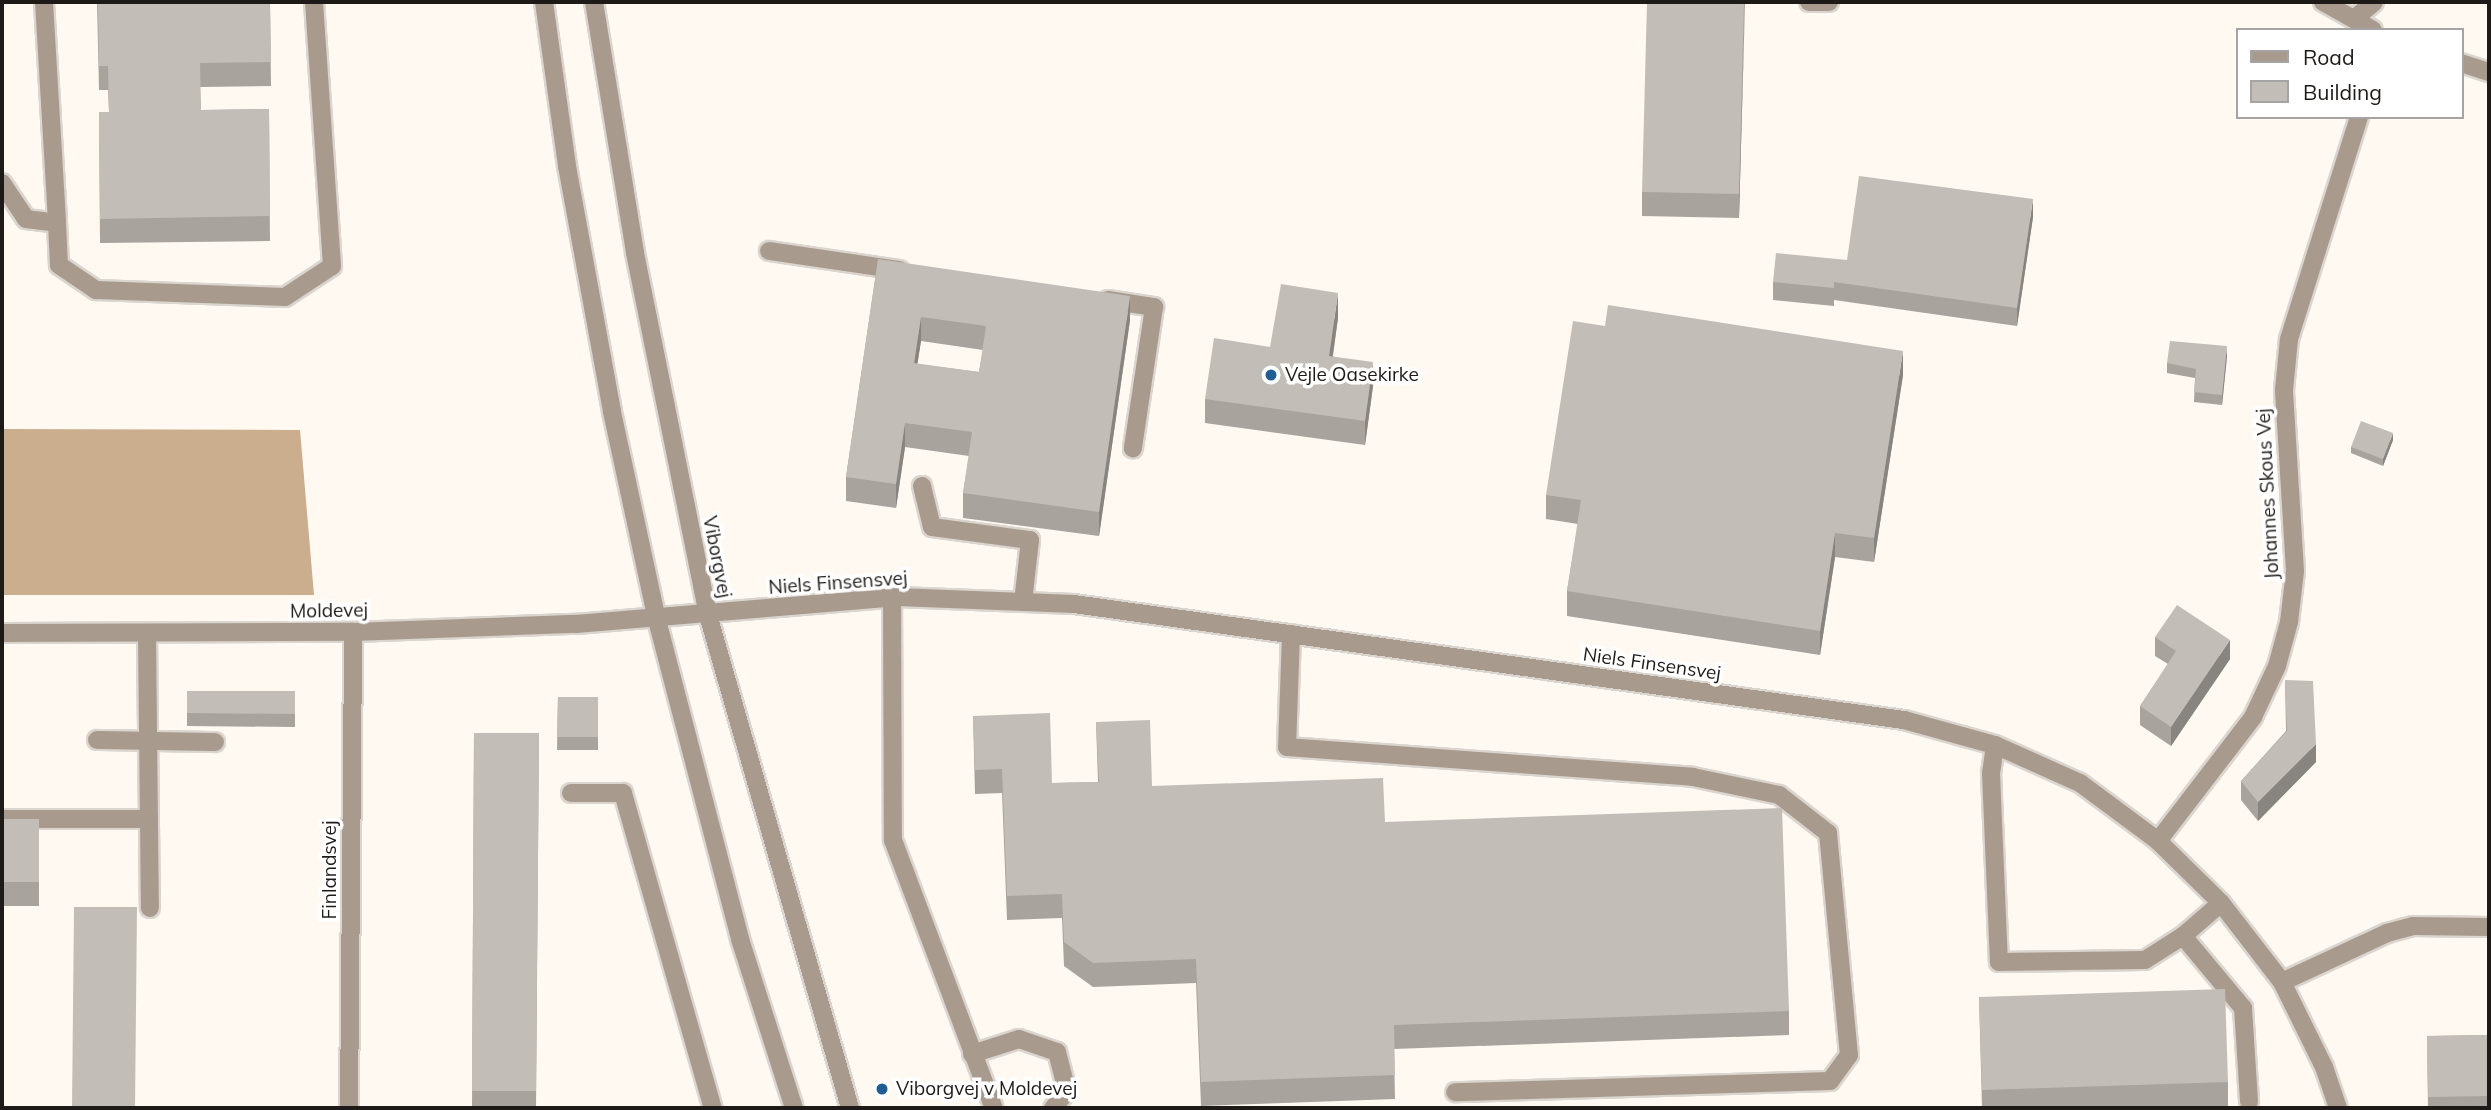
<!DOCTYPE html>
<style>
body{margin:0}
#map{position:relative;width:2491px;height:1110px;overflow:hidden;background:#fff9f2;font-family:Mulish,sans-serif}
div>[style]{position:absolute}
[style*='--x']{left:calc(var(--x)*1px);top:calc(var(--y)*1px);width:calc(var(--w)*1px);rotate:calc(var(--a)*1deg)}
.forest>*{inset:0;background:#cbae8e}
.roads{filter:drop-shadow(2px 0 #dbd5cf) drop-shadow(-2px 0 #dbd5cf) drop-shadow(0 2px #dbd5cf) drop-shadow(0 -2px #dbd5cf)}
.minor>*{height:18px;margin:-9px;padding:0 9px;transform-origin:9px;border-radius:9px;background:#a89b8d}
.wall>*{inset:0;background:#a8a39d}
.shaded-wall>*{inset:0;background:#888480}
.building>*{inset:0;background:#c3bdb7}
.dots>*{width:19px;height:19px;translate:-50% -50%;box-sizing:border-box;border:4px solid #fff;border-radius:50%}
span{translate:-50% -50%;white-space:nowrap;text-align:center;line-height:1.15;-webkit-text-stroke:7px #fff;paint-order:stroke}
.poi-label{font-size:19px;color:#1d1a18}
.left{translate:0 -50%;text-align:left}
.street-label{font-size:19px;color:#1d1a18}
.frame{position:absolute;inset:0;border:4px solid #1d1a18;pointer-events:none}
.legend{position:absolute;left:2236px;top:28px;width:228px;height:91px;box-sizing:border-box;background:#fff;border:2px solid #a5a3a3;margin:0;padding:9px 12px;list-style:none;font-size:21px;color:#1d1a18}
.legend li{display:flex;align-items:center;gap:14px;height:35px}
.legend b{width:35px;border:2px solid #a5a3a3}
</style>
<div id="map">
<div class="forest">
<div style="clip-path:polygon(2px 429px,300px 430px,314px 595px,2px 595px)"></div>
</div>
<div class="roads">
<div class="minor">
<div style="--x:44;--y:2;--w:221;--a:86.6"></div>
<div style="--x:544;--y:2;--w:166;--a:82"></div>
<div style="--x:567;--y:166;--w:250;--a:79.6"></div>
<div style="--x:612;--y:412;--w:213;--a:77.8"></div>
<div style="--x:657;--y:620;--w:330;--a:75.4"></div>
<div style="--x:740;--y:939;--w:177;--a:72.3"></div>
<div style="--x:594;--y:2;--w:254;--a:80.7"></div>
<div style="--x:635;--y:253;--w:369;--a:78.6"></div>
<div style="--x:708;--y:615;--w:513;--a:73.93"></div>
<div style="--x:1809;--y:2;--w:20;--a:0"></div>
<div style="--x:2323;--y:2;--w:57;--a:29.2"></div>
<div style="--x:2354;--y:19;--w:26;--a:-40"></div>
<div style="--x:2461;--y:63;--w:29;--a:18"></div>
<div style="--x:2;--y:183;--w:43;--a:56.3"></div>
<div style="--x:26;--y:219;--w:31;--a:7"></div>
<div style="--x:57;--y:223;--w:42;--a:87.3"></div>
<div style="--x:59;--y:265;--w:45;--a:34"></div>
<div style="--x:96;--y:290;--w:189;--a:2.1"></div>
<div style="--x:285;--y:297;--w:56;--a:-33.4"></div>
<div style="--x:332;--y:266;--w:265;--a:-93.9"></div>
<div style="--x:769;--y:251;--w:132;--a:8.3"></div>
<div style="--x:1108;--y:300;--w:47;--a:8.7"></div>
<div style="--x:1154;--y:307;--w:143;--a:98.5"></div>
<div style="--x:922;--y:486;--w:42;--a:76.3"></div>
<div style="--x:932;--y:527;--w:99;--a:7.6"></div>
<div style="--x:1030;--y:540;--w:62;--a:96.4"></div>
<div style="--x:892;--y:598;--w:242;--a:89.8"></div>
<div style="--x:893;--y:840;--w:286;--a:69.4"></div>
<div style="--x:2;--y:633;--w:351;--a:-0.2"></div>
<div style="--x:353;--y:632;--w:223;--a:-2.1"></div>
<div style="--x:576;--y:624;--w:323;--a:-4.8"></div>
<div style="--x:898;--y:597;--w:176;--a:2.3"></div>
<div style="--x:1074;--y:604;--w:838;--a:7.96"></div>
<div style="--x:1904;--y:720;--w:94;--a:15.4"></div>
<div style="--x:1995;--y:745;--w:93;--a:24.1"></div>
<div style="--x:2080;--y:783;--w:97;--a:36.6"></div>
<div style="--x:2158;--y:841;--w:88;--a:44.5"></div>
<div style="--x:2221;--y:903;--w:100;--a:52.3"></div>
<div style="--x:2282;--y:982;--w:95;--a:63.7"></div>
<div style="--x:2324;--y:1067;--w:43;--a:71.1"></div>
<div style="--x:147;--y:633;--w:275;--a:89.4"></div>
<div style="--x:1291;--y:634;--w:113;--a:92"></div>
<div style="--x:1287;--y:747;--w:407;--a:4.2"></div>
<div style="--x:1693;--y:777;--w:88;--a:11.8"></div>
<div style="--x:1779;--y:795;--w:62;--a:37.8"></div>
<div style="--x:1828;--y:833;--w:223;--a:84.6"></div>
<div style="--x:1849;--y:1055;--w:32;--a:126"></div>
<div style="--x:1830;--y:1081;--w:375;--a:178.3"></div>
<div style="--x:97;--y:740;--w:118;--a:1"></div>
<div style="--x:1995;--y:745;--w:28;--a:98"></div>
<div style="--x:1991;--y:773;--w:189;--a:87.6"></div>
<div style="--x:1999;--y:962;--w:146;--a:-0.8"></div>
<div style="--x:2145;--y:960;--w:45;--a:-32.3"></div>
<div style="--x:571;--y:793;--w:52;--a:0"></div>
<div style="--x:623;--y:793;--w:328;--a:74.1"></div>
<div style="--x:2;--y:819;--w:147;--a:0"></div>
<div style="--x:2158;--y:841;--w:156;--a:-52.5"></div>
<div style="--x:2253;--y:717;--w:56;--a:-64.8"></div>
<div style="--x:2277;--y:666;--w:46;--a:-74.7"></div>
<div style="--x:2289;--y:622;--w:51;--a:-83.3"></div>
<div style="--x:2295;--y:571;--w:181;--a:-93.5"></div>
<div style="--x:2284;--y:390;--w:51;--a:-84.4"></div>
<div style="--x:2289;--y:339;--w:233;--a:-72.5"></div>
<div style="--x:2221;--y:903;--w:50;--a:139"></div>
<div style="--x:2183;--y:936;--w:94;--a:50.2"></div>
<div style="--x:2243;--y:1008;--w:94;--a:86.3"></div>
<div style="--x:2282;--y:982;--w:116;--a:-25"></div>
<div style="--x:2387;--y:933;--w:27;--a:-15"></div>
<div style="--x:2413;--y:926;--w:76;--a:0.8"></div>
<div style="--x:972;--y:1054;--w:49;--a:-17.7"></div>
<div style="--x:1019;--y:1039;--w:40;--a:18.9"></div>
<div style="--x:1057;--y:1052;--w:40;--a:75.6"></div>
<div style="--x:1067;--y:1091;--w:22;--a:129"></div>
<div style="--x:349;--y:1108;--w:476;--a:-89.5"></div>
</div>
</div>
<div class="wall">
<div style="clip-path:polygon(97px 2px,270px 2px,271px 86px,200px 87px,201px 110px,269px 109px,270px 241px,100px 243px,99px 112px,109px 112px,108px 90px,99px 90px)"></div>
<div style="clip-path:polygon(1745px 2px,1739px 218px,1642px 216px,1642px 192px)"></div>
<div style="clip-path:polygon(2033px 217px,2017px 326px,1834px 300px,1834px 306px,1773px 300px,1773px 282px,1847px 260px)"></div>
<div style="clip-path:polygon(evenodd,878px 259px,1130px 320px,1099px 536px,963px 518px,963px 493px,969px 456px,905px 447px,896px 508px,846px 501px,846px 477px,878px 259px,921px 341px,983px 350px,979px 372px,917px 364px,921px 341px)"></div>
<div style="clip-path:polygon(1338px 318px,1333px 356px,1373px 386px,1365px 445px,1205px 423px,1205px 399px,1270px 347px)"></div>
<div style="clip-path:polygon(2227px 356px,2222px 405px,2194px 402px,2195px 378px,2167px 373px,2167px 363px)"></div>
<div style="clip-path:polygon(1903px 375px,1874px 562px,1835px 557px,1820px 655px,1567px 616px,1567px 591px,1578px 524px,1546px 519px,1546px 495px)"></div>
<div style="clip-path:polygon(2393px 440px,2383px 466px,2351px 453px,2351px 447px)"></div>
<div style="clip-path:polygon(2155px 637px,2230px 659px,2171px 746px,2140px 725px,2140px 706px,2168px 664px,2155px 656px)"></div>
<div style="clip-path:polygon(2285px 680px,2316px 762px,2258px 821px,2241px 800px,2241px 781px,2286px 731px)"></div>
<div style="clip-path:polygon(187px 691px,295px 691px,295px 727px,187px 726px)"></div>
<div style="clip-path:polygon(558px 697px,598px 697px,598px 750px,557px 750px)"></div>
<div style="clip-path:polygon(973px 716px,1052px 783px,1098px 782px,1096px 722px,1152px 786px,1385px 822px,1789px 1011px,1789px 1035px,1394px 1049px,1395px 1099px,1201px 1106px,1196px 983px,1093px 987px,1064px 966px,1062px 918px,1007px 920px,1002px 793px,975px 794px)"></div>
<div style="clip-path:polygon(474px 733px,539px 733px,536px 1108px,472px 1108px)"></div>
<div style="clip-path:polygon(2px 819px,39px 819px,39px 906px,2px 906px)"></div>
<div style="clip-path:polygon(1979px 997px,2228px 1082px,2228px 1106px,2167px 1108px,1982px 1108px)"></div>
<div style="clip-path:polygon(2489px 1035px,2489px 1108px,2428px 1108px,2427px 1036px)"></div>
</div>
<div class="shaded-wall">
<div style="clip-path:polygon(1745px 2px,1739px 218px,1739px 194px)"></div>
<div style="clip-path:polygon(2033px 199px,2033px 217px,2017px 326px,2017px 308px)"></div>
<div style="clip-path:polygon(1338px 293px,1338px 318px,1329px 380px,1329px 356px)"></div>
<div style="clip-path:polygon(1130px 296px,1130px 320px,1099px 536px,1099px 512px)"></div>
<div style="clip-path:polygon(921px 317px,921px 341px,914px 387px,914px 363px)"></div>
<div style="clip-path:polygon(2227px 346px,2227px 356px,2222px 405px,2222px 395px)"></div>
<div style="clip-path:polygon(1903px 351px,1903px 375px,1874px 562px,1874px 538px)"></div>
<div style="clip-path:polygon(1373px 362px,1373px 386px,1365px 445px,1365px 421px)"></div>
<div style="clip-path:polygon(905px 423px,905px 447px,896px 508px,896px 484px)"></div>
<div style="clip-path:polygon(2393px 433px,2393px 440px,2383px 466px,2383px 459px)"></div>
<div style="clip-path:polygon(1835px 533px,1835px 557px,1820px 655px,1820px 631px)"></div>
<div style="clip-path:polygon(2230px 640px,2230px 659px,2171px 746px,2171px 727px)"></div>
<div style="clip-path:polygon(2316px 744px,2316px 762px,2258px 821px,2258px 802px)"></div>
</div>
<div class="building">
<div style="clip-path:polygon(98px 2px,270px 2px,271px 62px,200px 63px,201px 110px,269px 109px,270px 216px,100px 219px,99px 112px,109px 112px,108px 66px,99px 66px)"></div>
<div style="clip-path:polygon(1647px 2px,1744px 2px,1739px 194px,1642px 192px)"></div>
<div style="clip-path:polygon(1859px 176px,2033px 199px,2017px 308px,1834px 282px,1834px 288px,1773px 282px,1776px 253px,1847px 260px)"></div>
<div style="clip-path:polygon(evenodd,878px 259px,1130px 296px,1099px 512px,963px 493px,972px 432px,905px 423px,896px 484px,846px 477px,878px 259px,921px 317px,986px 326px,979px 372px,914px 363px,921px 317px)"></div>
<div style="clip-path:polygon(1281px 284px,1338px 293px,1329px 356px,1373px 362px,1365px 421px,1205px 399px,1214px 338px,1270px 347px)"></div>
<div style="clip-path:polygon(1608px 305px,1903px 351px,1874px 538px,1835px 533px,1820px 631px,1567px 591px,1581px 500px,1546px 495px,1573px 321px,1605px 326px)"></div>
<div style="clip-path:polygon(2170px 341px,2227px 346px,2222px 395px,2194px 392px,2196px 369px,2167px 363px)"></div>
<div style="clip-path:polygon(2361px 421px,2393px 433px,2383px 459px,2351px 447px)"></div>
<div style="clip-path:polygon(2177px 605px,2230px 640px,2171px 727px,2140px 706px,2176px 651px,2155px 637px)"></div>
<div style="clip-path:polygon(2285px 680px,2313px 681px,2316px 744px,2258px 802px,2241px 781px,2287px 731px)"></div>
<div style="clip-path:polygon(187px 691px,295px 691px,295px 714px,187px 713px)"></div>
<div style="clip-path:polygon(558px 697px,598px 697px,598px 737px,557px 737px)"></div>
<div style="clip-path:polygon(1050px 713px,1052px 783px,1099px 782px,1096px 722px,1150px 720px,1152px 786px,1383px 778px,1385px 822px,1782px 808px,1789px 1011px,1394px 1025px,1395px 1075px,1201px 1082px,1196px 959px,1093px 963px,1064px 942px,1062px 894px,1007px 896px,1002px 769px,975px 770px,973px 716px)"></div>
<div style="clip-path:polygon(474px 733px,539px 733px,536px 1091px,472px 1091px)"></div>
<div style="clip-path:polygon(2px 819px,39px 819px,39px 882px,2px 882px)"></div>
<div style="clip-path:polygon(74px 907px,137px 907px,135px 1108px,72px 1108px)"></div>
<div style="clip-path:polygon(2225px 989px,2228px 1082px,1982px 1090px,1979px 997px)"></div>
<div style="clip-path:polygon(2489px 1035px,2489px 1096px,2428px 1097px,2427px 1036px)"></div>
</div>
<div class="dots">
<div style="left:1271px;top:375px;background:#205d94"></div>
<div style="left:882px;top:1089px;background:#205d94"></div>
</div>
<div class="poi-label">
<span class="left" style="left:1285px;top:375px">Vejle Oasekirke</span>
<span class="left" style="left:896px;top:1089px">Viborgvej v Moldevej</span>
</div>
<div class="street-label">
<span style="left:2268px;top:494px;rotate:-93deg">Johannes Skous Vej</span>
<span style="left:717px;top:557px;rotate:79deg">Viborgvej</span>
<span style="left:838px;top:583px;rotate:-4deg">Niels Finsensvej</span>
<span style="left:329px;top:611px;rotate:-1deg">Moldevej</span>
<span style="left:1652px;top:664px;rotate:8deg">Niels Finsensvej</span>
<span style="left:330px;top:870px;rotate:-90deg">Finlandsvej</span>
</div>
<div class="frame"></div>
<ul class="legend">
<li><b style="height:9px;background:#a89b8d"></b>Road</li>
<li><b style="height:19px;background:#c3bdb7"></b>Building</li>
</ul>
</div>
